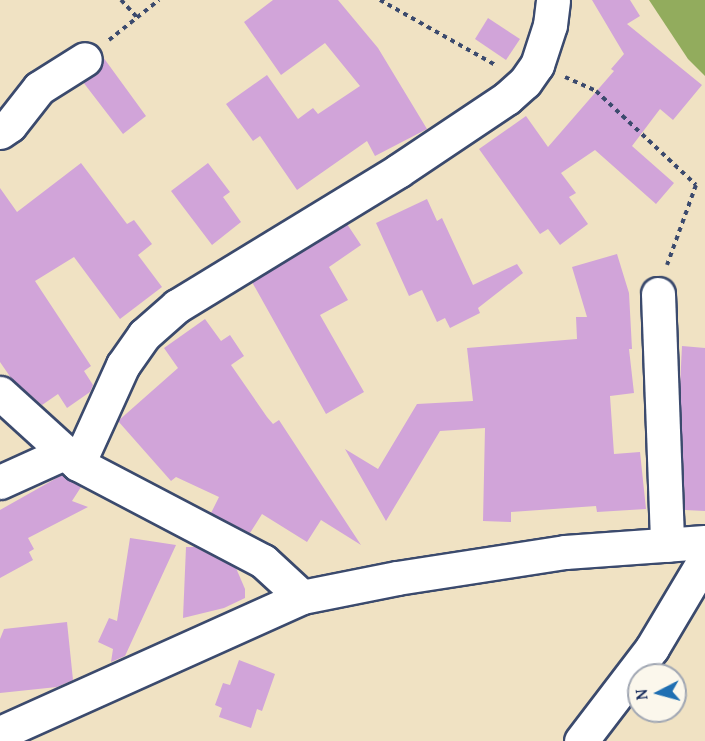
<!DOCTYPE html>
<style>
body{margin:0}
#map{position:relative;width:705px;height:741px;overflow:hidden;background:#f0e2c3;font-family:"Gentium Book Plus",serif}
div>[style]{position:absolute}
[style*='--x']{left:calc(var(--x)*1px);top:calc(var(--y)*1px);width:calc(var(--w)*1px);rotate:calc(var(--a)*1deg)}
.forest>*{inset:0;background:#92ac5d}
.building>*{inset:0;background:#d1a4d9}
.path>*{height:4px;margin-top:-2px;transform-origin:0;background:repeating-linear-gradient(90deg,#3b4a6d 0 4.5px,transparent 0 9px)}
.roads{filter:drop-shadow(2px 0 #3b4a6d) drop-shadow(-2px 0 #3b4a6d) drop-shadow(0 2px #3b4a6d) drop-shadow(0 -2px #3b4a6d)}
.minor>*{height:33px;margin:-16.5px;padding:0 16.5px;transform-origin:16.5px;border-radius:16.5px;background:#fff}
span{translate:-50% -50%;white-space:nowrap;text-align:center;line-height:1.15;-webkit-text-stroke:5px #fbf7ec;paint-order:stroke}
.north{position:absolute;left:627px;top:663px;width:60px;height:60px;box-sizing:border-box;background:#fbf7ec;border:2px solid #a1a7b3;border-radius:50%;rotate:264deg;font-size:16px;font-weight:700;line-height:24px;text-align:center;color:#1b2f5e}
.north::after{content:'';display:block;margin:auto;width:21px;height:27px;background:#1f6fb2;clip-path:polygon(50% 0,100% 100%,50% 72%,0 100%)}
</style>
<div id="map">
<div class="forest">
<div style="clip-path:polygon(649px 0,705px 0,705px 76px,688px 59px)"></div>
</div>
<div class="building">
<div style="clip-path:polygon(273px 0,338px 0,378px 48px,427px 129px,375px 156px,367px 141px,297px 190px,260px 136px,253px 141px,226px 104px,267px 75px,298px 119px,313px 108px,318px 114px,360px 86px,325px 43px,281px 75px,244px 22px)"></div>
<div style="clip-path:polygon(592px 0,630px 0,640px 16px,627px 24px,702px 85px,673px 120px,660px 109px,632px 146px,674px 183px,656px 204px,595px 150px,561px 173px,576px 193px,569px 197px,588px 224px,560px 245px,548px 229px,540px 234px,479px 149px,526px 116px,548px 147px,614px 71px,611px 69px,624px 54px)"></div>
<div style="clip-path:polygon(488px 18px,520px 39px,506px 60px,475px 39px)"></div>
<div style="clip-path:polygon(103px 57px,146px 116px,123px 134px,83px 82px,101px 68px)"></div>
<div style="clip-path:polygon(81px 163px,127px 224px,134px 220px,152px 244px,138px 255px,162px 287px,120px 319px,74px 257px,35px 281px,91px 366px,84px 371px,93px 385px,90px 392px,67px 408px,58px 394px,42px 405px,11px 378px,0 362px,0 188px,17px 212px)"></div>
<div style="clip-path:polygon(208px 163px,230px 192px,223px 197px,241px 222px,212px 245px,171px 191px)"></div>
<div style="clip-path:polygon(427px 199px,437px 221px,442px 218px,473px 285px,517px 264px,523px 273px,478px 308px,480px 313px,450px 328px,445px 318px,437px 322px,422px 290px,409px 296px,376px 223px)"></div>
<div style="clip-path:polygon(347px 224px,361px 245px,329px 267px,348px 300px,320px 315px,364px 392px,326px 414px,252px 282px)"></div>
<div style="clip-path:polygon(617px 254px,629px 293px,632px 349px,629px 349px,634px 393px,610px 396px,614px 454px,640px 452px,646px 509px,597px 512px,596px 506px,511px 512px,511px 522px,483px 521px,485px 428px,440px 431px,386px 521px,345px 449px,378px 469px,417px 404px,473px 401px,467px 348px,577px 339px,576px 317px,587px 317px,572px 267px)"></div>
<div style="clip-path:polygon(205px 319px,221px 341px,230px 335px,244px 356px,231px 365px,267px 417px,273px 424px,279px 420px,361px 545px,321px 520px,307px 542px,262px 514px,250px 533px,211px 513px,219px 497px,176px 477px,171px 481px,118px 421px,178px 368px,164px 348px)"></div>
<div style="clip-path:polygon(682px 346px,705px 348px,705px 511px,685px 510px,680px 386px)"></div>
<div style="clip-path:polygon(62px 475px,81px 487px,72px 501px,88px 507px,28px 538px,34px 549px,29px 552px,33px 560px,0 578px,0 510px)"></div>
<div style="clip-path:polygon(130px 538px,176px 545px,125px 656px,111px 662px,113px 649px,98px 642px,109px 618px,117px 621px)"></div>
<div style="clip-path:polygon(186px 547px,195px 547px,236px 568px,245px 589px,245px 598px,224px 608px,183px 618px)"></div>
<div style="clip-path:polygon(67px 622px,73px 680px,57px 687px,0 693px,0 639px,4px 629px)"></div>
<div style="clip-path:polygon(239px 660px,275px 674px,262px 711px,257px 709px,251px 728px,219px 717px,222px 708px,215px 705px,223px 683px,230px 685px)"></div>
</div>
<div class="path">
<div style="--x:121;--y:0;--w:23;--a:47"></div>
<div style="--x:380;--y:0;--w:134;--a:29.4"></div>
<div style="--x:109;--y:40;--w:64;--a:-38.7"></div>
<div style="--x:565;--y:77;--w:34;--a:24"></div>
<div style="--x:596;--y:91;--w:137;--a:43.2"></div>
<div style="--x:696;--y:185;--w:85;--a:109.9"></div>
</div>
<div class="roads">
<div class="minor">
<div style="--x:0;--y:132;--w:12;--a:-35"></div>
<div style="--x:10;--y:125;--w:47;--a:-51.9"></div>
<div style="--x:39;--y:88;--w:54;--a:-32.2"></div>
<div style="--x:658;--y:294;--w:251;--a:87.9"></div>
<div style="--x:0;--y:393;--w:105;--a:42.3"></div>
<div style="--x:78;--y:464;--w:209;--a:27.7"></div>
<div style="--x:263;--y:561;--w:53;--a:42.7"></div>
<div style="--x:78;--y:464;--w:109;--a:-65.6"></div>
<div style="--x:123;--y:365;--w:37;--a:-55"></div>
<div style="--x:144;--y:335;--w:44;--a:-41.3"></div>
<div style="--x:177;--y:306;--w:259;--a:-31.4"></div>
<div style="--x:398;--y:171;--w:131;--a:-33.8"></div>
<div style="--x:507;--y:98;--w:24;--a:-42"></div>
<div style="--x:525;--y:82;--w:21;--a:-55"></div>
<div style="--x:537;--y:65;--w:42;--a:-72"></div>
<div style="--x:550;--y:25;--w:25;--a:-83"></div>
<div style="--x:0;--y:482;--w:72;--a:-24.4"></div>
<div style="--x:0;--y:733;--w:331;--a:-24.2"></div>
<div style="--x:302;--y:597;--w:97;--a:-11.3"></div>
<div style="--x:397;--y:578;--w:170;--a:-8.8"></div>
<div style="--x:565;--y:552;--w:140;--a:-4.1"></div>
<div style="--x:581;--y:741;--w:117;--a:-52.6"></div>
<div style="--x:652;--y:648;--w:104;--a:-59.2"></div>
</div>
</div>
<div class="north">N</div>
</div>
